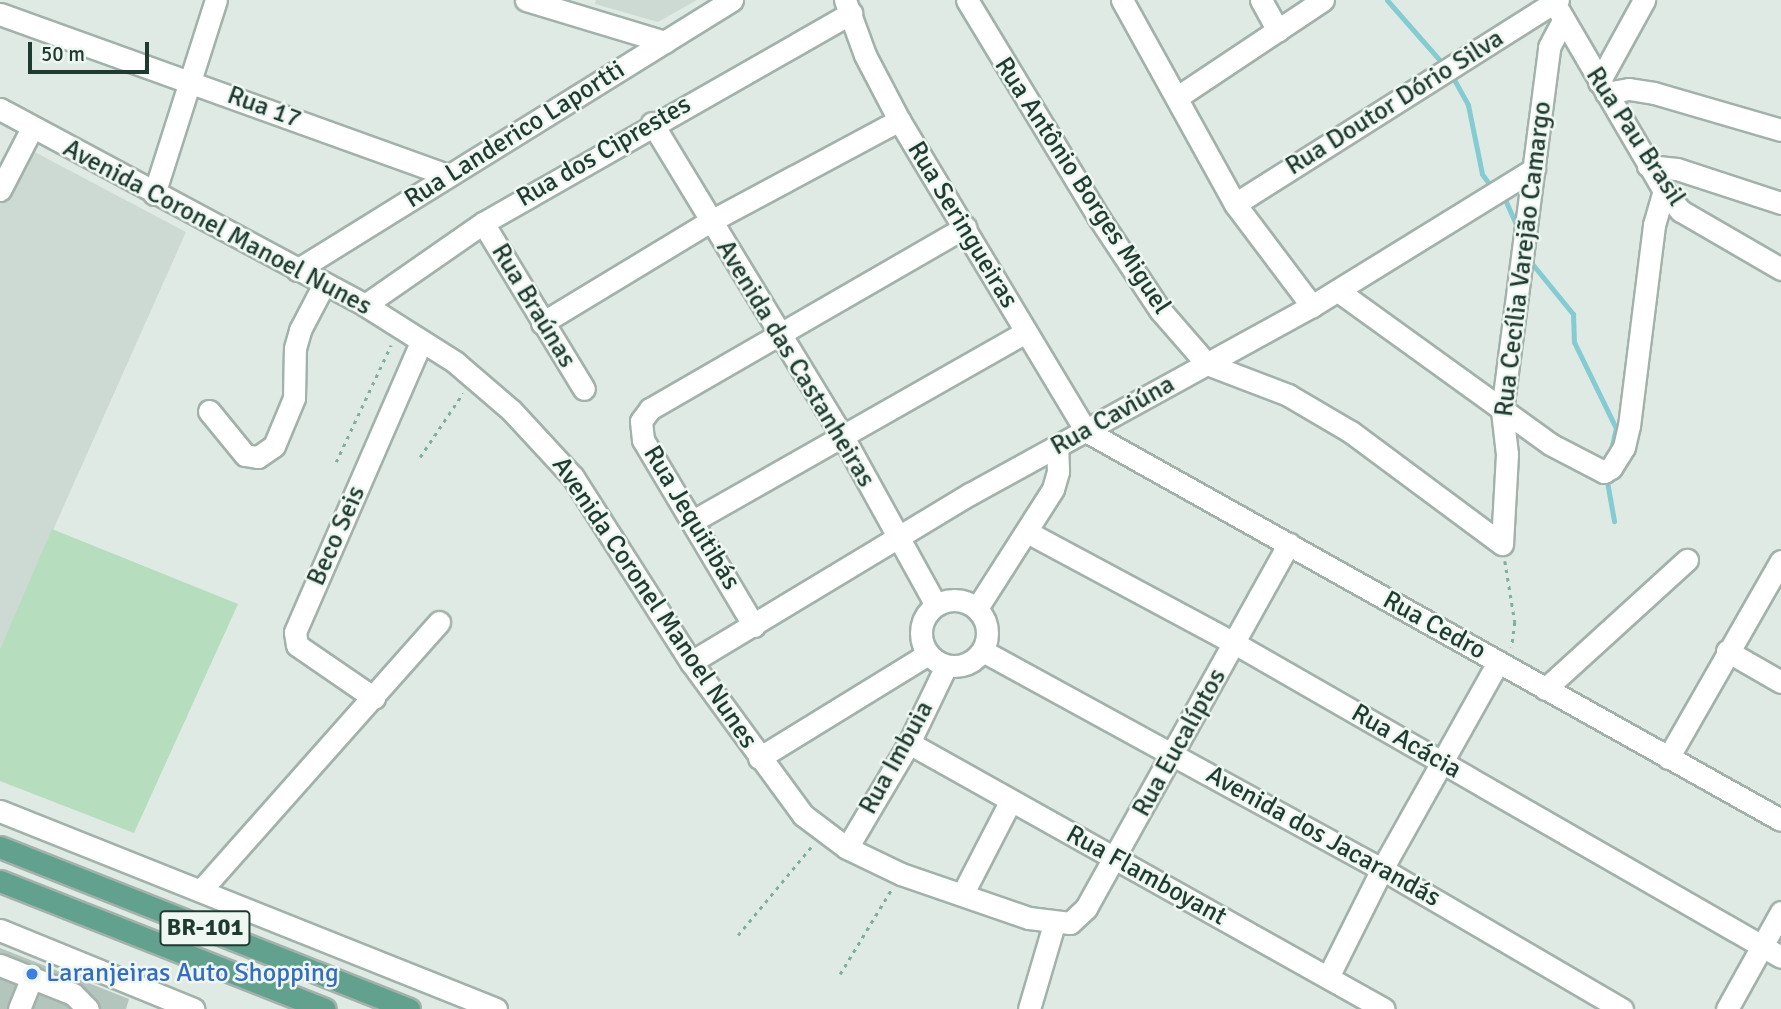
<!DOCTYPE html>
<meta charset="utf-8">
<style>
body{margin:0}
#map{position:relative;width:1781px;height:1009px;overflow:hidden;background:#dfeae4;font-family:Signika,sans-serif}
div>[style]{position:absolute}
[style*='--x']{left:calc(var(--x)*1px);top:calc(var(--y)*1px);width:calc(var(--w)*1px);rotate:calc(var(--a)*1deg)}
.built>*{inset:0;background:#cddad3}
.green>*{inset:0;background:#b6ddbe}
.stream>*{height:5px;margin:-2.5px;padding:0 2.5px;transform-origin:2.5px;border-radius:2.5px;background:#84cbd2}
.building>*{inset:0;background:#b4c5bd}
.path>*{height:2.5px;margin-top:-1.25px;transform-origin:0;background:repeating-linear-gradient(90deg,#7eaf9c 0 3.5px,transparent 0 8.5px)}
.roads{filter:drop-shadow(2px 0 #a2b2ab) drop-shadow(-2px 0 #a2b2ab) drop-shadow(0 2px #a2b2ab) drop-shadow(0 -2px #a2b2ab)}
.minor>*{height:21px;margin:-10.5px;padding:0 10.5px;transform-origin:10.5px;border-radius:10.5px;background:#fff}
.minor>.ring{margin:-10.5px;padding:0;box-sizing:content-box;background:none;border:21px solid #fff;border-radius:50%}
.major>*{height:21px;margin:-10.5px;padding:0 10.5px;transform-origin:10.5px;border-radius:10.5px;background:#62a18d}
.dots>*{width:19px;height:19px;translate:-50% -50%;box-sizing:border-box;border:4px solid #eff7f2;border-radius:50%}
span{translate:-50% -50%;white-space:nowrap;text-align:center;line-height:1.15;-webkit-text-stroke:5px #eff7f2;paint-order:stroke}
.shield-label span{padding:2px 5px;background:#eff7f2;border:2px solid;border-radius:5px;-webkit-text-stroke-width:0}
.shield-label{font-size:24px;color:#1f3b31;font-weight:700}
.street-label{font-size:26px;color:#1f3b31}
.shop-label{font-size:26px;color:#366cbe}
.left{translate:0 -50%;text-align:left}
.scale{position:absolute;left:28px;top:42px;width:121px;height:32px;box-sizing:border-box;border:4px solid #1f3b31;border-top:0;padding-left:9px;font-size:21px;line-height:24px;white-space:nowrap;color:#1f3b31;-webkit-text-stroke:5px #eff7f2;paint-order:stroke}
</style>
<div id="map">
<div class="built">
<div style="clip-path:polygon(596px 0,697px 0,658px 22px,595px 4px)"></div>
<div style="clip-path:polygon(14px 141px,186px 232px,0 649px,0 170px)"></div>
</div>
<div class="green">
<div style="clip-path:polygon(52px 529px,238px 604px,134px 833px,0 781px,0 649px)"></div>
</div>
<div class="stream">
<div style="--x:1387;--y:0;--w:85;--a:48.8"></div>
<div style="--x:1451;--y:74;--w:35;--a:61"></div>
<div style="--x:1468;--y:105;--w:70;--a:78.5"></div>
<div style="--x:1482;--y:174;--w:17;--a:54"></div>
<div style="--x:1503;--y:195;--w:35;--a:66"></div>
<div style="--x:1529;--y:260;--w:70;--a:50.8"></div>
<div style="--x:1573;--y:314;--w:28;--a:88"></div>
<div style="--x:1574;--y:342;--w:96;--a:64"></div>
<div style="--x:1616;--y:428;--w:26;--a:103"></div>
<div style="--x:1606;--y:476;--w:46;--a:79.9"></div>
</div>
<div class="building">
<div style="clip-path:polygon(0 948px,129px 999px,126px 1009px,0 1009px)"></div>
</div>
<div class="path">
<div style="--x:420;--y:457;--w:77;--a:-56.1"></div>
<div style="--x:336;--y:462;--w:129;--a:-64.8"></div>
<div style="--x:1505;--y:561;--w:62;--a:80.7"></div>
<div style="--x:1515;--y:622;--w:26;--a:97"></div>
<div style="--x:738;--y:935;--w:116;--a:-50.3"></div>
<div style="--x:840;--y:974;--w:98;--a:-58.7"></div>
</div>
<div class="roads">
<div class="minor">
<div style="--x:526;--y:0;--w:145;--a:16.8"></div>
<div style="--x:845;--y:0;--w:59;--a:70"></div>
<div style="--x:865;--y:55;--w:73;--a:62.4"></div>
<div style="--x:899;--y:120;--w:363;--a:59"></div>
<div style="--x:1086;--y:431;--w:796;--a:29.24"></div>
<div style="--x:967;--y:0;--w:255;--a:58.8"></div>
<div style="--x:1099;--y:218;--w:110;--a:56.5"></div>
<div style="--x:1160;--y:310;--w:72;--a:49"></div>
<div style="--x:1207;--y:364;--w:87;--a:20.9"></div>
<div style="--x:1288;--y:395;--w:73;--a:30.4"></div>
<div style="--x:1351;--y:432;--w:188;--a:36.6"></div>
<div style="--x:1122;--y:0;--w:233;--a:61"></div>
<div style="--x:1235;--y:204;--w:128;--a:53"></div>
<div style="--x:1261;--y:0;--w:35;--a:61"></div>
<div style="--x:1559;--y:11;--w:208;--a:59.7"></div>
<div style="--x:1664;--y:191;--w:26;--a:50"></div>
<div style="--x:1681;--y:211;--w:116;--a:30.1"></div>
<div style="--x:0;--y:14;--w:477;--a:19.8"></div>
<div style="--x:1599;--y:82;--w:94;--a:-61.2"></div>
<div style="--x:1606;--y:93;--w:23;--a:-10"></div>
<div style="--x:1629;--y:89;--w:25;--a:9"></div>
<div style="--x:1654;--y:93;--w:132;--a:16.2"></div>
<div style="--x:1179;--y:96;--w:173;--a:-33.7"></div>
<div style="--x:0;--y:109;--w:414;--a:28.2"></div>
<div style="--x:365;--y:305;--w:107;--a:32.3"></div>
<div style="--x:455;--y:362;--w:74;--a:40.6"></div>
<div style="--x:511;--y:410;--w:91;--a:47.2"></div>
<div style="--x:573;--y:477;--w:219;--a:57.5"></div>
<div style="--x:691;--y:662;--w:190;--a:53.8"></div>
<div style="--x:803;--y:815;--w:55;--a:36.9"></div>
<div style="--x:847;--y:848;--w:60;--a:25.7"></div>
<div style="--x:901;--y:874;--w:135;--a:19"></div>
<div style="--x:1029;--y:918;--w:41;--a:7"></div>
<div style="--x:1070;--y:923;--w:22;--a:-43"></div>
<div style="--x:1086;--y:908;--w:417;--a:-60.9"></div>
<div style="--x:652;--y:123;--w:365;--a:58.7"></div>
<div style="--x:842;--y:435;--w:194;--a:61.1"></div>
<div style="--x:1648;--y:166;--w:29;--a:6"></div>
<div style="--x:1677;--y:169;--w:109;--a:18.1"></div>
<div style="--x:0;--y:190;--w:70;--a:-62.7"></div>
<div style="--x:154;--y:194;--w:204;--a:-72.3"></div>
<div style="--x:1235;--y:204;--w:382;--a:-32.3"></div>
<div style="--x:483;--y:223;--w:194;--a:58.7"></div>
<div style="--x:297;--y:270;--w:512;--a:-31.83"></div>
<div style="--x:1338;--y:291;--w:261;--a:35.8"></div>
<div style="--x:1550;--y:444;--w:61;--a:27.4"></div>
<div style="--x:1604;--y:472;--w:8;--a:-30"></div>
<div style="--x:1611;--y:468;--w:25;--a:-58"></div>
<div style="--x:1624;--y:447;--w:22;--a:-77"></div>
<div style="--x:1629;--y:426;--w:203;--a:-82.9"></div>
<div style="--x:1654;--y:225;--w:35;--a:-74"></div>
<div style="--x:365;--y:305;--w:144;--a:-34.8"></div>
<div style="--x:483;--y:223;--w:424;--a:-29.7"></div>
<div style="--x:542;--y:323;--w:195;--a:-31.2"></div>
<div style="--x:709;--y:222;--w:216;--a:-28.2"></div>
<div style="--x:209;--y:411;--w:57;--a:50.7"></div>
<div style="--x:245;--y:455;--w:13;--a:9"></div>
<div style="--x:258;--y:457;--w:19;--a:-35"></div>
<div style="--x:274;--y:446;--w:52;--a:-67.4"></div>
<div style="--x:294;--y:398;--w:50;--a:-88.9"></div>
<div style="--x:295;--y:348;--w:19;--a:-74"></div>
<div style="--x:300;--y:330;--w:52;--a:-62.4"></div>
<div style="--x:693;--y:521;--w:383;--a:-29.6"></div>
<div style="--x:1027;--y:532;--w:237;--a:28.2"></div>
<div style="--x:1236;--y:644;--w:628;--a:29.87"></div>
<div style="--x:1502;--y:544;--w:90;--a:-86.8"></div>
<div style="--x:1507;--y:454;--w:43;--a:-96.6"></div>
<div style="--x:1502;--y:411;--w:367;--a:-82.6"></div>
<div style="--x:1549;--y:47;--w:30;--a:-62"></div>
<div class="ring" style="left:921px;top:600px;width:45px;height:45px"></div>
<div style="--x:977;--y:608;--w:141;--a:-57.4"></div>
<div style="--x:1053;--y:489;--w:19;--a:-74"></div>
<div style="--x:1058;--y:471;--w:23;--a:-92"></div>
<div style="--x:754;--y:626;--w:217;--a:-120.8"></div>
<div style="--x:643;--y:440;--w:19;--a:-96"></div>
<div style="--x:641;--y:421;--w:15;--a:-53"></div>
<div style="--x:650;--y:409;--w:364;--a:-30"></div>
<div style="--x:983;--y:651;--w:455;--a:28.7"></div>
<div style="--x:1382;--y:869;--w:278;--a:30.3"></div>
<div style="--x:1727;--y:651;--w:62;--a:29.9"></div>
<div style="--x:691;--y:662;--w:326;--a:-31.1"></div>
<div style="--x:970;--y:494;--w:390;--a:-28.8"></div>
<div style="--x:1312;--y:306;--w:261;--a:-31.7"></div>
<div style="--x:1545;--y:689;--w:192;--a:-42.3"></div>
<div style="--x:374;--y:698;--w:93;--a:-145.5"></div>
<div style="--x:297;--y:645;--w:13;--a:-99"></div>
<div style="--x:295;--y:632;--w:316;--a:-66.5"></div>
<div style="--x:909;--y:743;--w:544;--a:29.25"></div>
<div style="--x:759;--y:758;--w:198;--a:-31.6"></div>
<div style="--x:1668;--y:758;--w:227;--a:-60.2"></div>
<div style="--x:0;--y:811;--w:534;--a:21.76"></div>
<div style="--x:847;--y:848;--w:122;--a:-59.4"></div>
<div style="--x:909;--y:743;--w:85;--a:-64.3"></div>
<div style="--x:202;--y:889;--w:357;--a:-48.4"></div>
<div style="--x:963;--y:893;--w:102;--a:-62.7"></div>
<div style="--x:0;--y:930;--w:209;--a:22.2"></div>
<div style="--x:0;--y:965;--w:79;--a:21.7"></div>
<div style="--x:73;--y:994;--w:21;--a:45"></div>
<div style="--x:1328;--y:977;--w:121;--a:-63.4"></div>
<div style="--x:1382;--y:869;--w:237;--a:-60.7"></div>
<div style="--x:19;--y:1009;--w:35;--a:-68"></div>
<div style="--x:1029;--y:1009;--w:89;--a:-73.6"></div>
<div style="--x:1727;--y:1009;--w:111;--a:-60.9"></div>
</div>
<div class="major">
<div style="--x:0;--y:847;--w:440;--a:21.6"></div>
<div style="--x:0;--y:881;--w:349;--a:21.5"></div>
</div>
</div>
<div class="dots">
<div style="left:32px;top:974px;background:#3f7fe0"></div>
</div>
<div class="shield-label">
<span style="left:205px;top:928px">BR-101</span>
</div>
<div class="street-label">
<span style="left:1395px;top:103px;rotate:-32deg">Rua Doutor Dório Silva</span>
<span style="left:264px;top:108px;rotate:20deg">Rua 17</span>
<span style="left:515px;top:135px;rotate:-32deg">Rua Landerico Laportti</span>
<span style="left:1635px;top:137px;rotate:57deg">Rua Pau Brasil</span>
<span style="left:604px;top:152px;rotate:-30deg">Rua dos Ciprestes</span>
<span style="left:1082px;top:186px;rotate:57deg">Rua Antônio Borges Miguel</span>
<span style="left:962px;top:225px;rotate:59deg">Rua Seringueiras</span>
<span style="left:217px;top:228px;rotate:28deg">Avenida Coronel Manoel Nunes</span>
<span style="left:1524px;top:259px;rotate:-83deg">Rua Cecília Varejão Camargo</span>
<span style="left:533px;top:306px;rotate:59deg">Rua Braúnas</span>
<span style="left:795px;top:364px;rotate:59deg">Avenida das Castanheiras</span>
<span style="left:1113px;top:416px;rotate:-29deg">Rua Caviúna</span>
<span style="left:691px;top:518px;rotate:59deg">Rua Jequitibás</span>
<span style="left:337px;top:536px;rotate:-66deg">Beco Seis</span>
<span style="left:654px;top:603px;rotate:56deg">Avenida Coronel Manoel Nunes</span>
<span style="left:1434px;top:626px;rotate:29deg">Rua Cedro</span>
<span style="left:1406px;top:742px;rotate:30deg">Rua Acácia</span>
<span style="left:1180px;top:743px;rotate:-61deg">Rua Eucalíptos</span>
<span style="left:897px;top:758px;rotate:-61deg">Rua Imbuia</span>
<span style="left:1323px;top:837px;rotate:29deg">Avenida dos Jacarandás</span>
<span style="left:1146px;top:876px;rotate:29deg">Rua Flamboyant</span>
</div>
<div class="shop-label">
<span class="left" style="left:46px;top:974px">Laranjeiras Auto Shopping</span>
</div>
<div class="scale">50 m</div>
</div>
